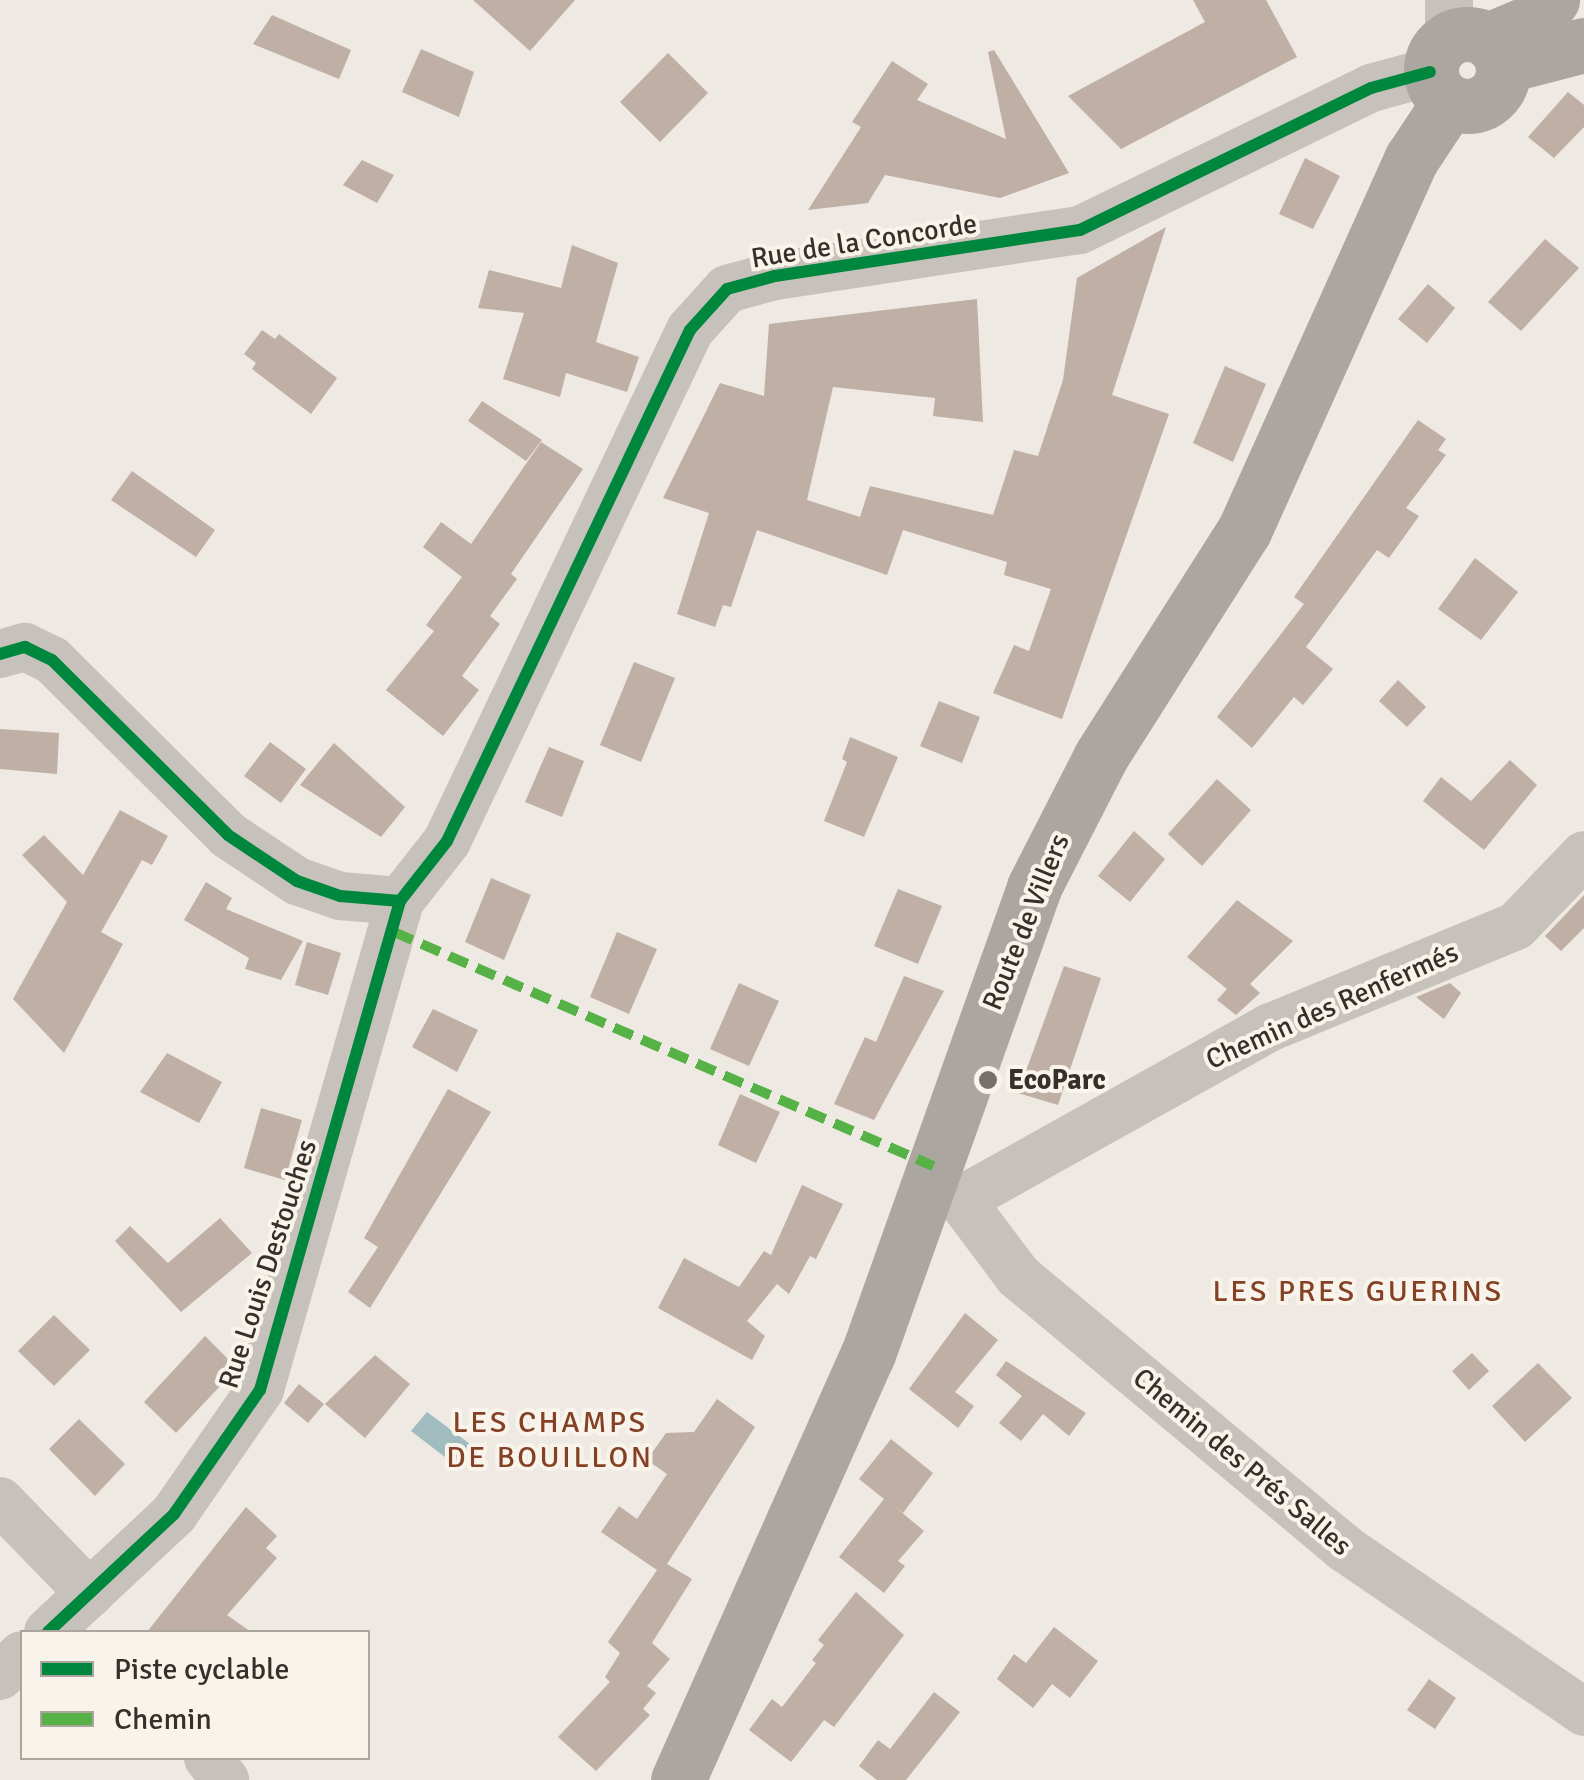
<!DOCTYPE html>
<meta charset="utf-8">
<style>
body{margin:0}
#map{position:relative;width:1584px;height:1780px;overflow:hidden;background:#eee9e2;font-family:Signika,sans-serif}
div>[style]{position:absolute}
[style*='--x']{left:calc(var(--x)*1px);top:calc(var(--y)*1px);width:calc(var(--w)*1px);rotate:calc(var(--a)*1deg)}
.water>*{inset:0;background:#a0bcbe}
.building>*{inset:0;background:#c0afa5}
.minor>*{height:48px;margin:-24px;padding:0 24px;transform-origin:24px;border-radius:24px;background:#c7c1bb}
.major>*{height:55px;margin:-27.5px;padding:0 27.5px;transform-origin:27.5px;border-radius:27.5px;background:#aca6a0}
.major>.ring{margin:-27.5px;padding:0;box-sizing:content-box;background:none;border:55px solid #aca6a0;border-radius:50%}
.quiet>*{height:10px;margin-top:-5px;transform-origin:0;background:repeating-linear-gradient(90deg,#56b246 0 20px,transparent 0 30px)}
.cycleway>*{height:12px;margin:-6px;padding:0 6px;transform-origin:6px;border-radius:6px;background:#00873e}
.dots>*{width:28px;height:28px;translate:-50% -50%;box-sizing:border-box;border:5px solid #f9f4eb;border-radius:50%}
span{translate:-50% -50%;white-space:nowrap;text-align:center;line-height:1.15;-webkit-text-stroke:8px #f9f4eb;paint-order:stroke}
.street-label{font-size:28px;color:#382f2a}
.poi-label{font-size:28px;color:#382f2a;font-weight:700}
.left{translate:0 -50%;text-align:left}
.neighbourhood-label{font-size:30px;color:#844125;letter-spacing:2.5px}
.legend{position:absolute;left:20px;top:1630px;width:350px;height:130px;box-sizing:border-box;background:#f9f4eb;border:2px solid #aca59e;margin:0;padding:12px 18px;list-style:none;font-size:30px;color:#382f2a}
.legend li{display:flex;align-items:center;gap:20px;height:50px}
.legend b{width:50px;border:2px solid #aca59e}
</style>
<div id="map">
<div class="water">
<div style="clip-path:polygon(427px 1412px,474px 1447px,458px 1467px,411px 1431px)"></div>
</div>
<div class="building">
<div style="clip-path:polygon(473px 0,575px 0,530px 51px)"></div>
<div style="clip-path:polygon(1193px 0,1266px 0,1297px 57px,1121px 149px,1068px 96px,1205px 22px)"></div>
<div style="clip-path:polygon(272px 15px,351px 50px,339px 79px,253px 44px)"></div>
<div style="clip-path:polygon(421px 49px,474px 72px,459px 117px,402px 92px)"></div>
<div style="clip-path:polygon(994px 50px,1069px 173px,1000px 198px,885px 175px,868px 203px,808px 210px,861px 127px,852px 122px,892px 61px,928px 84px,917px 100px,1006px 139px,988px 52px)"></div>
<div style="clip-path:polygon(668px 53px,708px 93px,660px 142px,620px 102px)"></div>
<div style="clip-path:polygon(1568px 92px,1584px 105px,1584px 127px,1554px 158px,1528px 137px)"></div>
<div style="clip-path:polygon(1305px 158px,1340px 176px,1313px 229px,1279px 214px)"></div>
<div style="clip-path:polygon(362px 160px,394px 175px,377px 203px,343px 185px)"></div>
<div style="clip-path:polygon(1166px 227px,1112px 395px,1169px 414px,1062px 719px,993px 693px,1014px 645px,1029px 651px,1051px 589px,1004px 575px,1007px 562px,903px 530px,887px 575px,757px 530px,731px 607px,723px 605px,715px 627px,677px 614px,709px 513px,663px 498px,720px 383px,764px 396px,769px 324px,977px 299px,983px 422px,933px 416px,935px 398px,833px 387px,807px 500px,860px 517px,870px 486px,993px 515px,1014px 450px,1038px 456px,1063px 380px,1077px 278px)"></div>
<div style="clip-path:polygon(1545px 239px,1579px 268px,1521px 331px,1488px 302px)"></div>
<div style="clip-path:polygon(572px 245px,618px 263px,596px 342px,639px 357px,627px 392px,566px 373px,560px 397px,503px 379px,524px 313px,478px 308px,489px 270px,561px 288px)"></div>
<div style="clip-path:polygon(1428px 284px,1455px 308px,1427px 343px,1398px 319px)"></div>
<div style="clip-path:polygon(262px 330px,275px 339px,279px 334px,337px 378px,311px 414px,252px 369px,256px 363px,244px 354px)"></div>
<div style="clip-path:polygon(1225px 366px,1266px 384px,1233px 462px,1193px 443px)"></div>
<div style="clip-path:polygon(482px 401px,542px 440px,526px 461px,468px 421px)"></div>
<div style="clip-path:polygon(1418px 420px,1446px 439px,1438px 450px,1446px 455px,1406px 508px,1419px 516px,1389px 558px,1377px 550px,1306px 647px,1333px 669px,1303px 705px,1294px 697px,1252px 748px,1217px 717px,1304px 604px,1294px 597px)"></div>
<div style="clip-path:polygon(541px 442px,583px 469px,511px 574px,517px 579px,490px 616px,500px 624px,462px 676px,479px 690px,443px 736px,386px 690px,434px 631px,426px 625px,462px 577px,423px 547px,441px 522px,471px 544px)"></div>
<div style="clip-path:polygon(132px 471px,215px 530px,196px 557px,111px 500px)"></div>
<div style="clip-path:polygon(1475px 558px,1518px 592px,1481px 640px,1438px 609px)"></div>
<div style="clip-path:polygon(634px 662px,675px 678px,641px 762px,600px 745px)"></div>
<div style="clip-path:polygon(1398px 680px,1426px 707px,1407px 727px,1379px 701px)"></div>
<div style="clip-path:polygon(939px 701px,980px 717px,962px 763px,920px 746px)"></div>
<div style="clip-path:polygon(0 729px,59px 733px,57px 774px,0 769px)"></div>
<div style="clip-path:polygon(850px 737px,898px 757px,864px 837px,824px 821px,847px 762px,842px 759px)"></div>
<div style="clip-path:polygon(270px 742px,306px 769px,281px 803px,244px 776px)"></div>
<div style="clip-path:polygon(334px 743px,405px 807px,381px 837px,300px 785px)"></div>
<div style="clip-path:polygon(549px 747px,584px 761px,562px 817px,525px 802px)"></div>
<div style="clip-path:polygon(1510px 760px,1537px 785px,1484px 850px,1423px 801px,1441px 777px,1471px 801px)"></div>
<div style="clip-path:polygon(1217px 779px,1251px 810px,1202px 866px,1168px 834px)"></div>
<div style="clip-path:polygon(120px 810px,168px 836px,152px 865px,142px 860px,101px 932px,123px 944px,64px 1053px,13px 999px,67px 902px,22px 855px,44px 835px,83px 875px)"></div>
<div style="clip-path:polygon(1134px 831px,1165px 859px,1130px 902px,1098px 876px)"></div>
<div style="clip-path:polygon(491px 878px,531px 895px,504px 960px,465px 942px)"></div>
<div style="clip-path:polygon(206px 882px,232px 898px,226px 909px,303px 941px,281px 980px,245px 969px,249px 958px,184px 920px)"></div>
<div style="clip-path:polygon(898px 889px,942px 906px,918px 964px,874px 946px)"></div>
<div style="clip-path:polygon(1584px 895px,1584px 928px,1561px 951px,1545px 936px)"></div>
<div style="clip-path:polygon(1237px 900px,1293px 941px,1250px 984px,1260px 993px,1236px 1015px,1217px 1000px,1227px 989px,1187px 957px)"></div>
<div style="clip-path:polygon(617px 932px,657px 949px,629px 1014px,590px 997px)"></div>
<div style="clip-path:polygon(307px 942px,341px 953px,328px 995px,295px 985px)"></div>
<div style="clip-path:polygon(1064px 966px,1101px 978px,1058px 1105px,1018px 1093px)"></div>
<div style="clip-path:polygon(904px 976px,944px 991px,874px 1120px,834px 1104px,865px 1037px,876px 1042px)"></div>
<div style="clip-path:polygon(739px 983px,779px 1001px,749px 1066px,710px 1049px)"></div>
<div style="clip-path:polygon(1450px 983px,1461px 993px,1444px 1019px,1416px 997px)"></div>
<div style="clip-path:polygon(433px 1009px,478px 1030px,457px 1072px,412px 1047px)"></div>
<div style="clip-path:polygon(167px 1053px,222px 1082px,199px 1123px,140px 1092px)"></div>
<div style="clip-path:polygon(448px 1089px,491px 1112px,370px 1308px,348px 1292px,378px 1247px,364px 1238px)"></div>
<div style="clip-path:polygon(740px 1094px,780px 1112px,756px 1163px,718px 1145px)"></div>
<div style="clip-path:polygon(261px 1108px,302px 1120px,285px 1180px,244px 1168px)"></div>
<div style="clip-path:polygon(802px 1185px,843px 1204px,816px 1259px,810px 1256px,789px 1294px,777px 1284px,747px 1321px,765px 1336px,752px 1360px,658px 1308px,684px 1258px,739px 1287px,764px 1251px,771px 1255px)"></div>
<div style="clip-path:polygon(220px 1218px,252px 1253px,181px 1312px,115px 1241px,130px 1226px,168px 1263px)"></div>
<div style="clip-path:polygon(965px 1313px,998px 1340px,955px 1392px,974px 1406px,958px 1428px,909px 1389px)"></div>
<div style="clip-path:polygon(54px 1315px,90px 1350px,54px 1386px,18px 1351px)"></div>
<div style="clip-path:polygon(205px 1336px,237px 1368px,176px 1433px,144px 1402px)"></div>
<div style="clip-path:polygon(1472px 1353px,1489px 1371px,1469px 1390px,1452px 1371px)"></div>
<div style="clip-path:polygon(375px 1355px,410px 1384px,365px 1438px,325px 1404px)"></div>
<div style="clip-path:polygon(1006px 1361px,1086px 1413px,1069px 1436px,1043px 1414px,1021px 1441px,999px 1423px,1022px 1396px,996px 1375px)"></div>
<div style="clip-path:polygon(1538px 1363px,1572px 1398px,1525px 1442px,1492px 1406px)"></div>
<div style="clip-path:polygon(299px 1384px,324px 1404px,308px 1423px,284px 1403px)"></div>
<div style="clip-path:polygon(717px 1399px,755px 1427px,667px 1564px,692px 1579px,652px 1643px,670px 1659px,647px 1686px,656px 1693px,643px 1709px,650px 1715px,596px 1771px,558px 1737px,610px 1682px,605px 1677px,620px 1653px,608px 1642px,657px 1570px,601px 1532px,619px 1506px,637px 1519px,667px 1474px,647px 1460px,666px 1433px,694px 1432px)"></div>
<div style="clip-path:polygon(79px 1419px,125px 1464px,95px 1496px,49px 1449px)"></div>
<div style="clip-path:polygon(891px 1439px,933px 1473px,903px 1513px,894px 1506px,924px 1531px,898px 1561px,905px 1566px,884px 1593px,839px 1557px,884px 1499px,859px 1479px)"></div>
<div style="clip-path:polygon(246px 1507px,277px 1536px,266px 1548px,277px 1558px,227px 1615px,251px 1632px,147px 1632px)"></div>
<div style="clip-path:polygon(856px 1592px,904px 1635px,834px 1727px,824px 1720px,791px 1762px,749px 1730px,772px 1699px,782px 1707px,816px 1663px,812px 1660px,824px 1645px,818px 1640px)"></div>
<div style="clip-path:polygon(1054px 1627px,1098px 1661px,1070px 1698px,1052px 1684px,1033px 1708px,997px 1679px,1014px 1654px,1026px 1663px)"></div>
<div style="clip-path:polygon(1429px 1679px,1456px 1698px,1435px 1729px,1407px 1710px)"></div>
<div style="clip-path:polygon(934px 1692px,960px 1712px,906px 1780px,877px 1780px,859px 1766px,878px 1740px,890px 1749px)"></div>
</div>
<div class="minor">
<div style="--x:1449;--y:0;--w:38;--a:90"></div>
<div style="--x:0;--y:654;--w:26;--a:-16"></div>
<div style="--x:25;--y:647;--w:30;--a:26"></div>
<div style="--x:52;--y:660;--w:248;--a:44.8"></div>
<div style="--x:228;--y:835;--w:83;--a:33.7"></div>
<div style="--x:297;--y:881;--w:46;--a:19.2"></div>
<div style="--x:340;--y:896;--w:60;--a:4.8"></div>
<div style="--x:928;--y:1181;--w:38;--a:30"></div>
<div style="--x:961;--y:1200;--w:95;--a:53.1"></div>
<div style="--x:1018;--y:1276;--w:425;--a:39.8"></div>
<div style="--x:1344;--y:1548;--w:291;--a:34.3"></div>
<div style="--x:961;--y:1200;--w:355;--a:-29.2"></div>
<div style="--x:1271;--y:1027;--w:265;--a:-22.4"></div>
<div style="--x:1516;--y:926;--w:98;--a:-46.2"></div>
<div style="--x:0;--y:1501;--w:129;--a:45.9"></div>
<div style="--x:48;--y:1632;--w:173;--a:-43.1"></div>
<div style="--x:174;--y:1514;--w:151;--a:-55.3"></div>
<div style="--x:260;--y:1390;--w:509;--a:-74.02"></div>
<div style="--x:400;--y:901;--w:76;--a:-51.9"></div>
<div style="--x:447;--y:841;--w:566;--a:-64.57"></div>
<div style="--x:690;--y:330;--w:55;--a:-47.9"></div>
<div style="--x:727;--y:289;--w:50;--a:-15.2"></div>
<div style="--x:775;--y:276;--w:308;--a:-8.6"></div>
<div style="--x:1080;--y:230;--w:324;--a:-26"></div>
<div style="--x:1371;--y:88;--w:61;--a:-15.2"></div>
<div style="--x:0;--y:1676;--w:30;--a:-44"></div>
<div style="--x:208;--y:1758;--w:28;--a:52"></div>
</div>
<div class="major">
<div class="ring" style="left:1431px;top:34px;width:17px;height:17px"></div>
<div style="--x:1488;--y:40;--w:54;--a:-22.8"></div>
<div style="--x:1538;--y:19;--w:24;--a:-54"></div>
<div style="--x:1503;--y:66;--w:84;--a:-14.5"></div>
<div style="--x:678;--y:1780;--w:466;--a:-66"></div>
<div style="--x:868;--y:1354;--w:496;--a:-70.4"></div>
<div style="--x:1034;--y:887;--w:147;--a:-62.9"></div>
<div style="--x:1101;--y:756;--w:267;--a:-57.6"></div>
<div style="--x:1244;--y:531;--w:409;--a:-65.8"></div>
<div style="--x:1412;--y:158;--w:67;--a:-56.5"></div>
</div>
<div class="quiet">
<div style="--x:394;--y:932;--w:588;--a:23.47"></div>
</div>
<div class="cycleway">
<div style="--x:0;--y:654;--w:26;--a:-16"></div>
<div style="--x:25;--y:647;--w:30;--a:26"></div>
<div style="--x:52;--y:660;--w:248;--a:44.8"></div>
<div style="--x:228;--y:835;--w:83;--a:33.7"></div>
<div style="--x:297;--y:881;--w:46;--a:19.2"></div>
<div style="--x:340;--y:896;--w:60;--a:4.8"></div>
<div style="--x:48;--y:1632;--w:173;--a:-43.1"></div>
<div style="--x:174;--y:1514;--w:151;--a:-55.3"></div>
<div style="--x:260;--y:1390;--w:509;--a:-74.02"></div>
<div style="--x:400;--y:901;--w:76;--a:-51.9"></div>
<div style="--x:447;--y:841;--w:566;--a:-64.57"></div>
<div style="--x:690;--y:330;--w:55;--a:-47.9"></div>
<div style="--x:727;--y:289;--w:50;--a:-15.2"></div>
<div style="--x:775;--y:276;--w:308;--a:-8.6"></div>
<div style="--x:1080;--y:230;--w:324;--a:-26"></div>
<div style="--x:1371;--y:88;--w:61;--a:-15.2"></div>
</div>
<div class="dots">
<div style="left:988px;top:1080px;background:#78706a"></div>
</div>
<div class="street-label">
<span style="left:864px;top:241px;rotate:-9deg">Rue de la Concorde</span>
<span style="left:1026px;top:922px;rotate:-68deg">Route de Villers</span>
<span style="left:1332px;top:1006px;rotate:-24deg">Chemin des Renfermés</span>
<span style="left:268px;top:1264px;rotate:-72deg">Rue Louis Destouches</span>
<span style="left:1242px;top:1462px;rotate:40deg">Chemin des Prés Salles</span>
</div>
<div class="poi-label">
<span class="left" style="left:1008px;top:1080px">EcoParc</span>
</div>
<div class="neighbourhood-label">
<span style="left:1358px;top:1292px">LES PRES GUERINS</span>
<span style="left:550px;top:1440px">LES CHAMPS<br>DE BOUILLON</span>
</div>
<ul class="legend">
<li><b style="height:12px;background:#00873e"></b>Piste cyclable</li>
<li><b style="height:12px;background:#56b246"></b>Chemin</li>
</ul>
</div>
